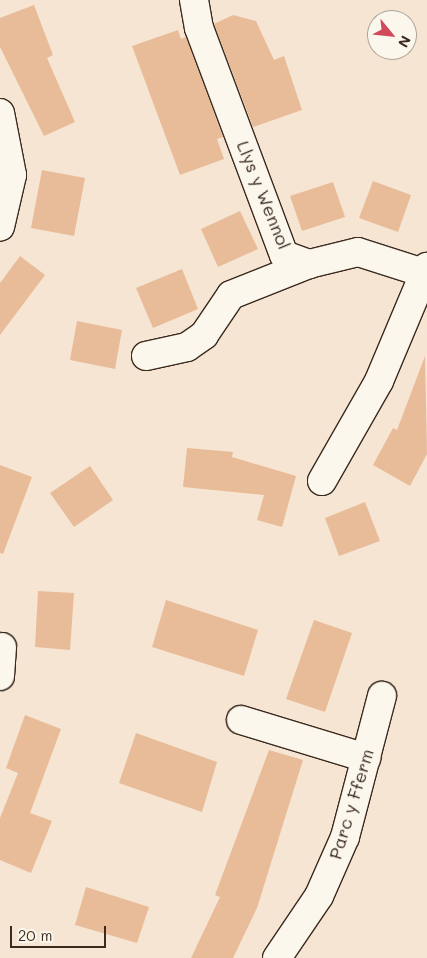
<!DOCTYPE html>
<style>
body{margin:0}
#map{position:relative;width:427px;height:958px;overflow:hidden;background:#f6e5d3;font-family:Mali,sans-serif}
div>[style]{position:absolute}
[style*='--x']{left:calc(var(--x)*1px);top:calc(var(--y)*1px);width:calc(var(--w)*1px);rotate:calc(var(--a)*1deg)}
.building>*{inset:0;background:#e9bc99}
.roads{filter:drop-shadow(1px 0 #3b2a1e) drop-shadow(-1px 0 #3b2a1e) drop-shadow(0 1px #3b2a1e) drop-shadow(0 -1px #3b2a1e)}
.minor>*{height:28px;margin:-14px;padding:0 14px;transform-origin:14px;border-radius:14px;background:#fbf7ec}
span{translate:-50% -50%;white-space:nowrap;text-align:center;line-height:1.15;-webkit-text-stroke:4px #fbf7ec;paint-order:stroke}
.street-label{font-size:18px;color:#3b2a1e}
.north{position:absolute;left:367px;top:10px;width:50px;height:50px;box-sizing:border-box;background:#fbf7ec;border:1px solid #aea59a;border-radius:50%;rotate:118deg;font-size:14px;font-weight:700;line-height:20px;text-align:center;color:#3b2a1e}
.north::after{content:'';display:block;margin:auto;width:18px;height:22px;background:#d1495b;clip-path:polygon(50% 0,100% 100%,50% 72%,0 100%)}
.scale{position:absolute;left:10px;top:926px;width:96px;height:22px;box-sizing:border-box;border:2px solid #3b2a1e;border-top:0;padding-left:6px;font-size:15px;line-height:18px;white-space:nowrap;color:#3b2a1e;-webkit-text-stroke:4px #fbf7ec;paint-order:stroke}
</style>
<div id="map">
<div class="building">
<div style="clip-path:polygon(34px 5px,53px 55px,47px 58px,75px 122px,44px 136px,0 47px,0 18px)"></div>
<div style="clip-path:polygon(233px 15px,256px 21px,274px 60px,284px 56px,302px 110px,253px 127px,214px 24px)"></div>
<div style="clip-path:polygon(178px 30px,181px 39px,186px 37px,223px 137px,217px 139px,224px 159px,180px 175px,132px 46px)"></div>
<div style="clip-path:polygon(42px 170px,85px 178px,74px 236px,31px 228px)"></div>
<div style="clip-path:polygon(373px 181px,411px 195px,398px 232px,359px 218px)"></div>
<div style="clip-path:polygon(333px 182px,345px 217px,302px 231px,290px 196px)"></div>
<div style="clip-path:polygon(240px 211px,258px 249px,218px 267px,201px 229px)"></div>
<div style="clip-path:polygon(20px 256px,45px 275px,0 335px,0 283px)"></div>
<div style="clip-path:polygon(182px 269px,198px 309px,153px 328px,136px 288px)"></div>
<div style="clip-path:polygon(77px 321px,122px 330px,115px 369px,70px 360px)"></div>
<div style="clip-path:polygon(425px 356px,427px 454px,410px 486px,373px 465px,393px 428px,397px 430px)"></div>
<div style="clip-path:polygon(187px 448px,233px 452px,232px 457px,296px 476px,282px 527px,257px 520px,264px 495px,183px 487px)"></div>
<div style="clip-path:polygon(0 465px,32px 477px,3px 554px,0 553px)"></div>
<div style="clip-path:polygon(90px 466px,113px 500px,74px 527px,50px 493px)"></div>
<div style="clip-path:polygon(365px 502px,380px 541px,339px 556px,325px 518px)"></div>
<div style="clip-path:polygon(38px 591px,74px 593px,70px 650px,35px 647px)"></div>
<div style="clip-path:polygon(166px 600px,258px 630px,244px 676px,152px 647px)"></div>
<div style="clip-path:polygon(314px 620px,352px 633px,325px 712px,286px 699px)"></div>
<div style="clip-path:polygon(25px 715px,61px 729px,30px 813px,52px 821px,31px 873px,0 860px,0 818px,18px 773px,6px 768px)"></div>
<div style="clip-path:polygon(136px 733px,217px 762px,202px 812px,119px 783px)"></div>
<div style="clip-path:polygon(269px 750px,303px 760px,257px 908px,233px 958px,191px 958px,220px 897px,215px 895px)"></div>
<div style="clip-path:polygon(86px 887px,149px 907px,137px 943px,75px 925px)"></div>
</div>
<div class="roads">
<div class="minor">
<div style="--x:194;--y:0;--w:28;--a:80"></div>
<div style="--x:199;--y:28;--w:242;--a:69.5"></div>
<div style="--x:284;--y:255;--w:27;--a:20"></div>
<div style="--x:309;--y:264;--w:50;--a:-13.8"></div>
<div style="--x:358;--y:252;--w:69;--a:17.7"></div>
<div style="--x:0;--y:113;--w:63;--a:79"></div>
<div style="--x:12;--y:175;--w:53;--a:103"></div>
<div style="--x:146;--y:356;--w:42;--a:-12.4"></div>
<div style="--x:187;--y:347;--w:21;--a:-35"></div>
<div style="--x:204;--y:335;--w:48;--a:-56"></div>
<div style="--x:231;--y:295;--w:84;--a:-21.7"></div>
<div style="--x:322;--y:481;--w:115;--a:-60.3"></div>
<div style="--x:379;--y:381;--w:124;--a:-67.2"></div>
<div style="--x:0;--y:676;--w:29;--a:-86"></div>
<div style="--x:241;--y:720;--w:131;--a:16.9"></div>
<div style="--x:277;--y:958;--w:75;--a:-55.9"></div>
<div style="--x:319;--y:896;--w:64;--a:-66.2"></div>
<div style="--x:345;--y:837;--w:146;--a:-75.3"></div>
</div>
</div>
<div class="street-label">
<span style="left:264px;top:195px;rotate:68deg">Llys y Wennol</span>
<span style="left:351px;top:804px;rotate:-73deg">Parc y Fferm</span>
</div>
<div class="north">N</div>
<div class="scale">20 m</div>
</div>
